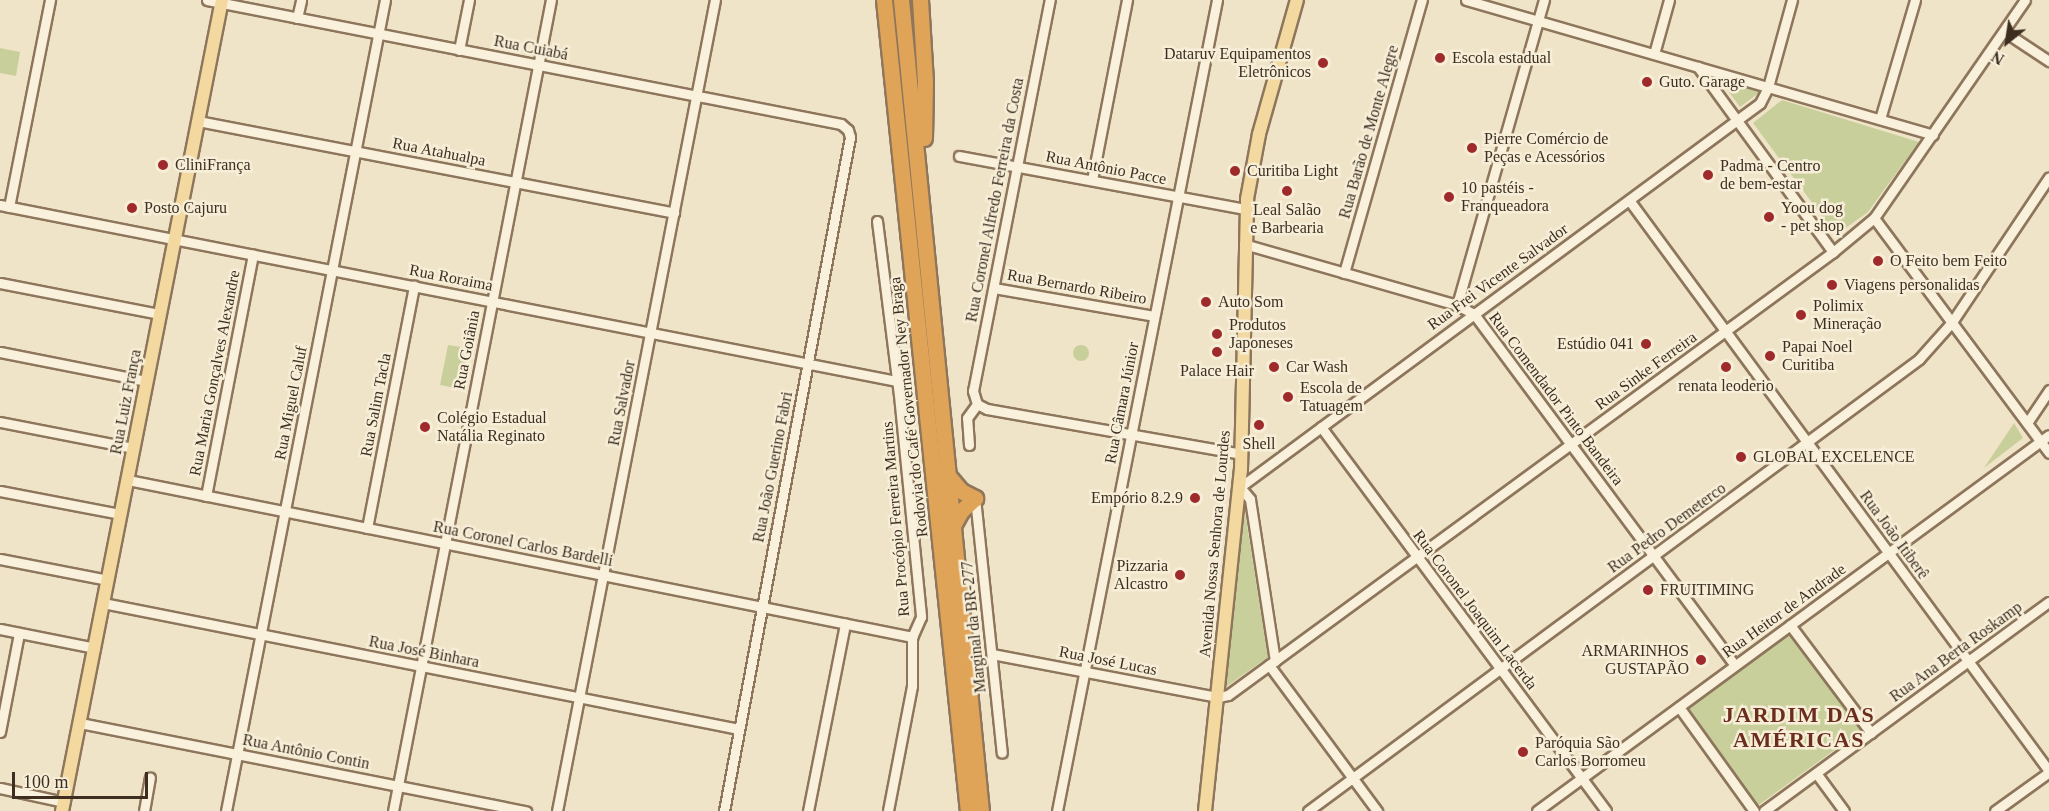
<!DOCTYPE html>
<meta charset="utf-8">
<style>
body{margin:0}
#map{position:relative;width:2049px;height:811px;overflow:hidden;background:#f0e4c8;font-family:"Times New Roman",serif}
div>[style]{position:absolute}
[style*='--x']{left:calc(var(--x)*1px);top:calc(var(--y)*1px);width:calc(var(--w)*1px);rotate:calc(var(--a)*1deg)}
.green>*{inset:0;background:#c9cf9b}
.round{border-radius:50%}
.roads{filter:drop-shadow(2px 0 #8d765c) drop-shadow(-2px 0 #8d765c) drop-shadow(0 2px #8d765c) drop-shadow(0 -2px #8d765c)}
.minor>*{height:9px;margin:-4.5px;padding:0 4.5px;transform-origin:4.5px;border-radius:4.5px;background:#faf1dc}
.major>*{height:12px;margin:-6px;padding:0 6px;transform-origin:6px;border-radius:6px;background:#f3d9a0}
.highway>*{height:15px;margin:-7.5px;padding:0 7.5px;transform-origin:7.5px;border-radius:7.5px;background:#e0a458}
.dots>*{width:16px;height:16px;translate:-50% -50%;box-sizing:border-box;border:3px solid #f7eed8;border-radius:50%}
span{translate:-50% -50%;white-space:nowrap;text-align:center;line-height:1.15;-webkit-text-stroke:5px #f7eed8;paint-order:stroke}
.street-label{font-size:16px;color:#3d2e20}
.poi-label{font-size:16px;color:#3d2e20}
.right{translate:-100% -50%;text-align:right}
.left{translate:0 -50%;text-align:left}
.district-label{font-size:22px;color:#6b2e1e;font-weight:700;letter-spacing:1.5px}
.north{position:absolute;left:1977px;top:12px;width:60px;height:60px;-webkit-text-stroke:4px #f7eed8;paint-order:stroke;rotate:210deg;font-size:16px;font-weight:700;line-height:24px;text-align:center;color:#3d2e20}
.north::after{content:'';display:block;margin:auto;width:21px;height:27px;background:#3d2e20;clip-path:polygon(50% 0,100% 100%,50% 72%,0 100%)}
.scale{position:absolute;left:12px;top:772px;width:136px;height:27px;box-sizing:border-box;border:3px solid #3d2e20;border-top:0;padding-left:8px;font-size:18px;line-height:21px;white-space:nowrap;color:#3d2e20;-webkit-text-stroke:4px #f7eed8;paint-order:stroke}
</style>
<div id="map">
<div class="green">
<div style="clip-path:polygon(0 48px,20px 52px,16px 76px,0 73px)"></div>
<div style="clip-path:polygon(1721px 81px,1760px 92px,1740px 107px)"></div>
<div style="clip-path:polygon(1782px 100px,1919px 142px,1868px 212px,1836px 235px,1753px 123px)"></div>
<div style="clip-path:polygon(448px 345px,468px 348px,460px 389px,440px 385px)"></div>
<div class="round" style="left:1073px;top:345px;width:16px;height:16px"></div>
<div style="clip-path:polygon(2014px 423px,2023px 438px,1984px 468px)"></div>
<div style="clip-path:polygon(1244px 506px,1268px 657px,1223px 689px)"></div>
<div style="clip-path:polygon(1788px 632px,1862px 730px,1756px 807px,1684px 708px)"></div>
</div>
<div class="roads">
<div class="minor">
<div style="--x:207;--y:0;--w:646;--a:11.07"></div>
<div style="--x:841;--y:124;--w:9;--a:41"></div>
<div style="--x:848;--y:130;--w:7;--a:74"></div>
<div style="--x:850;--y:137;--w:686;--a:100.59"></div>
<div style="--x:1466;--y:0;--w:486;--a:16.1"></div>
<div style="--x:297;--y:18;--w:18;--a:-77"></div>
<div style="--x:2005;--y:32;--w:53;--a:33.4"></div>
<div style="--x:459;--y:50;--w:51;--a:-78.7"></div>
<div style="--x:1654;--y:54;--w:56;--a:-74.5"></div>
<div style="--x:1698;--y:67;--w:229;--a:53.9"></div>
<div style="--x:1880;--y:119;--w:124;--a:-73.6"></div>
<div style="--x:198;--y:121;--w:485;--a:10.9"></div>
<div style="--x:959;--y:156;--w:292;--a:10.5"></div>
<div style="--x:1092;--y:180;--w:183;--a:-79"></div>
<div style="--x:1629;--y:200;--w:709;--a:53.66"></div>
<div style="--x:0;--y:205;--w:913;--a:11.11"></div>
<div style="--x:9;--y:207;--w:211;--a:-78.8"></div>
<div style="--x:1874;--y:218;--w:293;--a:53.3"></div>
<div style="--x:877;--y:221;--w:175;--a:82.8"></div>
<div style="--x:899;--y:395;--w:223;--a:84.3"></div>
<div style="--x:921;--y:617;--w:22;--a:114"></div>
<div style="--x:912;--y:637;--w:49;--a:90"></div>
<div style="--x:912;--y:686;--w:127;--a:100.9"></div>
<div style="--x:1244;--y:244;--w:222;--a:16"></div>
<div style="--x:1457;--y:305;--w:19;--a:28"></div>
<div style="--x:1474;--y:314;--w:437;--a:53.4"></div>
<div style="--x:1344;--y:273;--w:284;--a:-74.1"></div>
<div style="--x:0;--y:283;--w:163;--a:11"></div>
<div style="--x:994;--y:288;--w:162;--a:9.9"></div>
<div style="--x:1457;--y:305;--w:317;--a:-74.1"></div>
<div style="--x:0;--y:352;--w:150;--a:11.2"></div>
<div style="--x:977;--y:404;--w:14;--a:-107"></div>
<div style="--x:973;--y:391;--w:399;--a:-78.9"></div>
<div style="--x:977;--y:404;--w:11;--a:27"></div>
<div style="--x:987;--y:409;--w:259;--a:10"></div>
<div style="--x:0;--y:422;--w:136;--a:11"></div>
<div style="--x:2027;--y:423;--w:40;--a:-56"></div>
<div style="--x:1321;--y:427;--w:478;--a:53.4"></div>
<div style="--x:969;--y:445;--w:27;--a:-94"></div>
<div style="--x:967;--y:418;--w:17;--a:-54"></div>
<div style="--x:128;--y:480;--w:800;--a:11.32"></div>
<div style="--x:0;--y:491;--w:123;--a:10.8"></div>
<div style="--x:206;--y:496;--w:246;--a:-79"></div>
<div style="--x:975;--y:498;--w:256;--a:84"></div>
<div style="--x:367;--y:528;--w:247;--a:-79"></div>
<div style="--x:0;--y:559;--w:110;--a:11"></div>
<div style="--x:103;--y:603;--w:648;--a:11.21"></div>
<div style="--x:1790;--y:625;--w:135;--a:53.1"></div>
<div style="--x:0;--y:629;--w:97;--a:11.3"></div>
<div style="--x:992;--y:654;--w:230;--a:10.8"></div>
<div style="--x:1218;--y:697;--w:10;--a:-11"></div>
<div style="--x:1228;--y:695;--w:750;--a:-36.21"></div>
<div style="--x:1833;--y:252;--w:53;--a:-39.7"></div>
<div style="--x:1874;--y:218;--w:265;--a:-55.3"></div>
<div style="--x:1275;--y:661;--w:164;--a:-98.8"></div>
<div style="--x:1250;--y:499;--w:16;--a:-130"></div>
<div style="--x:1240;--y:487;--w:646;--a:-36.44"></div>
<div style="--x:1760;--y:103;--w:18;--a:-63"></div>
<div style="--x:1768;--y:87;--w:90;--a:-74.6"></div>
<div style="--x:1269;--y:665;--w:182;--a:53.5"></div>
<div style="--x:1679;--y:707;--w:128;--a:54.2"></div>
<div style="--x:80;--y:723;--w:455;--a:11.2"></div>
<div style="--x:0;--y:732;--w:101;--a:-79.1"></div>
<div style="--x:1816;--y:773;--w:47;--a:53.6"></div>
<div style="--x:0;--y:788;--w:66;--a:12.3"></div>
<div style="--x:144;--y:811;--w:34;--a:-80"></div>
<div style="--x:226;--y:811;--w:826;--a:-78.91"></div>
<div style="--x:393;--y:811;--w:826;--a:-78.98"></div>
<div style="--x:557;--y:811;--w:826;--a:-78.98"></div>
<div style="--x:808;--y:811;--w:191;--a:-78.8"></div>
<div style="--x:1057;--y:811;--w:827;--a:-78.84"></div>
<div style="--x:1308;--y:811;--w:760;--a:-36.49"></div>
<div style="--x:1919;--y:359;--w:50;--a:-48.3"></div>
<div style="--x:1952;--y:322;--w:174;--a:-56.2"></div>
<div style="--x:1537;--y:811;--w:635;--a:-36.29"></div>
<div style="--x:1764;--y:811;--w:353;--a:-36.3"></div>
<div style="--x:1995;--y:811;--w:67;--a:-35.8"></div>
</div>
<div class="major">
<div style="--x:62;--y:811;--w:827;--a:-78.84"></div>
<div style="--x:1205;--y:811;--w:343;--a:-84"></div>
<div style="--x:1241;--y:470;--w:271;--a:-88.7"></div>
<div style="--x:1247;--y:199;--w:66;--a:-79.5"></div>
<div style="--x:1259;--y:134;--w:139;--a:-74.2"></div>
</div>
<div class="highway">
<div style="--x:884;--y:0;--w:815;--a:84.09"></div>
<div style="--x:901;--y:0;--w:815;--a:84.37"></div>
<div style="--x:920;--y:0;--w:81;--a:86.5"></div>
<div style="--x:925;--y:81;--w:57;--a:91"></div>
<div style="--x:946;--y:473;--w:23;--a:50"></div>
<div style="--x:961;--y:491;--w:16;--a:27"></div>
<div style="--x:975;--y:498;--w:19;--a:137"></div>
<div style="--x:961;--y:511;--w:18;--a:119"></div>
</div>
</div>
<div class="dots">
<div style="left:1440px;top:58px;background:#9e2a2b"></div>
<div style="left:1323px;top:63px;background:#9e2a2b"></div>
<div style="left:1647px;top:82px;background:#9e2a2b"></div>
<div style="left:1472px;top:148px;background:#9e2a2b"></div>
<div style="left:163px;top:165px;background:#9e2a2b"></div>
<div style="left:1235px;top:171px;background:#9e2a2b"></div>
<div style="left:1708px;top:175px;background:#9e2a2b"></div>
<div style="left:1287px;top:191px;background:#9e2a2b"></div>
<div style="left:1449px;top:197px;background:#9e2a2b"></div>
<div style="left:132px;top:208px;background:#9e2a2b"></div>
<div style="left:1769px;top:217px;background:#9e2a2b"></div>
<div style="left:1878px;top:261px;background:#9e2a2b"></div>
<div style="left:1832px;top:285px;background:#9e2a2b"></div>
<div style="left:1206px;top:302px;background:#9e2a2b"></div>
<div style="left:1801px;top:315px;background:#9e2a2b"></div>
<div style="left:1217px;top:334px;background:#9e2a2b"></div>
<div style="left:1646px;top:344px;background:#9e2a2b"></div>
<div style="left:1217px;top:352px;background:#9e2a2b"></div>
<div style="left:1770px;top:356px;background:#9e2a2b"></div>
<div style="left:1274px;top:367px;background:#9e2a2b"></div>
<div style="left:1726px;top:367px;background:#9e2a2b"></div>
<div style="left:1288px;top:397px;background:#9e2a2b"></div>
<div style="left:1259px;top:425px;background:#9e2a2b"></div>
<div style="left:425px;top:427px;background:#9e2a2b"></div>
<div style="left:1741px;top:457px;background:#9e2a2b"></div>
<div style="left:1195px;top:498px;background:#9e2a2b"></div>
<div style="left:1180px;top:575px;background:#9e2a2b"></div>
<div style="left:1648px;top:590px;background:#9e2a2b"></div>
<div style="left:1701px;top:660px;background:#9e2a2b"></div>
<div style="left:1523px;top:752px;background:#9e2a2b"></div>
</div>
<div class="street-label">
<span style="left:531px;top:48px;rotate:11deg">Rua Cuiabá</span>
<span style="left:1369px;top:132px;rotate:-74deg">Rua Barão de Monte Alegre</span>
<span style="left:439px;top:152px;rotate:11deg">Rua Atahualpa</span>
<span style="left:1106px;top:168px;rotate:11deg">Rua Antônio Pacce</span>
<span style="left:995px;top:200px;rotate:-79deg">Rua Coronel Alfredo Ferreira da Costa</span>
<span style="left:1498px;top:277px;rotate:-36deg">Rua Frei Vicente Salvador</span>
<span style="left:451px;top:278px;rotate:11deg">Rua Roraima</span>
<span style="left:1077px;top:287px;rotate:10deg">Rua Bernardo Ribeiro</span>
<span style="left:467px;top:350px;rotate:-79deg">Rua Goiânia</span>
<span style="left:1646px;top:371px;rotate:-36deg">Rua Sinke Ferreira</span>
<span style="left:215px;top:373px;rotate:-79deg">Rua Maria Gonçalves Alexandre</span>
<span style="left:1556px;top:399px;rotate:53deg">Rua Comendador Pinto Bandeira</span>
<span style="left:126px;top:402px;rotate:-79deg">Rua Luiz França</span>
<span style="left:291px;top:403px;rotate:-79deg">Rua Miguel Caluf</span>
<span style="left:622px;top:403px;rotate:-79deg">Rua Salvador</span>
<span style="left:1122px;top:403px;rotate:-79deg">Rua Câmara Júnior</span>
<span style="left:376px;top:405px;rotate:-79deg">Rua Salim Tacla</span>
<span style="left:909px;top:407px;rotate:-96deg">Rodovia do Café Governador Ney Braga</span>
<span style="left:773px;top:467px;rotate:-79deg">Rua João Guerino Fabri</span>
<span style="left:896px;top:519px;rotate:-95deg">Rua Procópio Ferreira Martins</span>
<span style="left:1667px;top:528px;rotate:-36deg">Rua Pedro Demeterco</span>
<span style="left:1894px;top:535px;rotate:54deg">Rua João Itiberê</span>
<span style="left:523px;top:544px;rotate:11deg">Rua Coronel Carlos Bardelli</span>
<span style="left:1215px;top:544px;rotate:-85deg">Avenida Nossa Senhora de Lourdes</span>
<span style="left:1475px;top:610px;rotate:53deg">Rua Coronel Joaquim Lacerda</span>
<span style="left:1784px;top:611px;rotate:-36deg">Rua Heitor de Andrade</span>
<span style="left:974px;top:627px;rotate:-96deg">Marginal da BR-277</span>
<span style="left:424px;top:652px;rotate:11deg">Rua José Binhara</span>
<span style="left:1956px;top:652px;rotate:-36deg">Rua Ana Berta Roskamp</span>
<span style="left:1108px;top:661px;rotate:11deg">Rua José Lucas</span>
<span style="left:306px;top:752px;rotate:11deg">Rua Antônio Contin</span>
</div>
<div class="poi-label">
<span class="right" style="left:1311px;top:63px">Dataruv Equipamentos<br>Eletrônicos</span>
<span class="left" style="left:1452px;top:58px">Escola estadual</span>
<span class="left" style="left:1659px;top:82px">Guto. Garage</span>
<span class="left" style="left:1484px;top:148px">Pierre Comércio de<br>Peças e Acessórios</span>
<span class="left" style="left:175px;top:165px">CliniFrança</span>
<span class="left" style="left:1720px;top:175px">Padma - Centro<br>de bem-estar</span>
<span class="left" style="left:1247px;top:171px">Curitiba Light</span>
<span class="left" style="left:1461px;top:197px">10 pastéis -<br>Franqueadora</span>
<span class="left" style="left:144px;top:208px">Posto Cajuru</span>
<span class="left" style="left:1781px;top:217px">Yoou dog<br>- pet shop</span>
<span style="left:1287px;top:219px">Leal Salão<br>e Barbearia</span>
<span class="left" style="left:1890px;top:261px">O Feito bem Feito</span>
<span class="left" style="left:1844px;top:285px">Viagens personalidas</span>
<span class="left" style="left:1218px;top:302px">Auto Som</span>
<span class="left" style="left:1813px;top:315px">Polimix<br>Mineração</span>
<span class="left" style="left:1229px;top:334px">Produtos<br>Japoneses</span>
<span class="right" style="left:1634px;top:344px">Estúdio 041</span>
<span class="left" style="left:1782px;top:356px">Papai Noel<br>Curitiba</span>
<span class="left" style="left:1286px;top:367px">Car Wash</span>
<span style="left:1217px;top:371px">Palace Hair</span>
<span style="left:1726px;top:386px">renata leoderio</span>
<span class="left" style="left:1300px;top:397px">Escola de<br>Tatuagem</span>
<span class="left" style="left:437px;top:427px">Colégio Estadual<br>Natália Reginato</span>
<span style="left:1259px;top:444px">Shell</span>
<span class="left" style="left:1753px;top:457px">GLOBAL EXCELENCE</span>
<span class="right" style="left:1183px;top:498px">Empório 8.2.9</span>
<span class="right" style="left:1168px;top:575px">Pizzaria<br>Alcastro</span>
<span class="left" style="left:1660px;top:590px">FRUITIMING</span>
<span class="right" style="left:1689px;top:660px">ARMARINHOS<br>GUSTAPÃO</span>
<span class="left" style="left:1535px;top:752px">Paróquia São<br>Carlos Borromeu</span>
</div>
<div class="district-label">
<span style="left:1799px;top:727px">JARDIM DAS<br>AMÉRICAS</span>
</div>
<div class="north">N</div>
<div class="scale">100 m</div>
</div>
